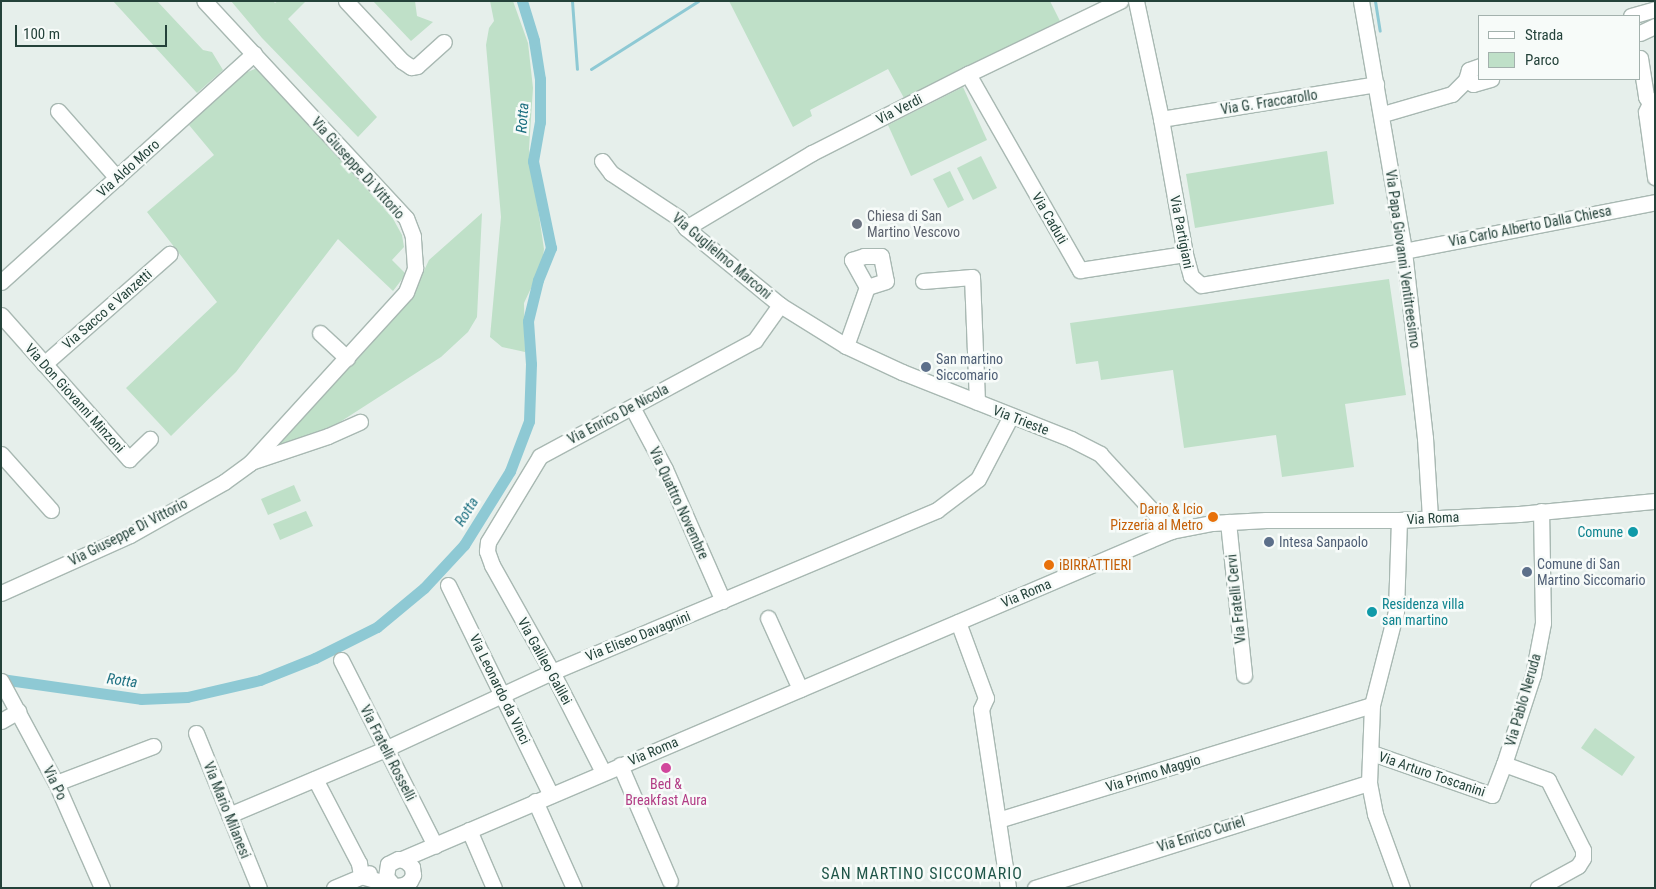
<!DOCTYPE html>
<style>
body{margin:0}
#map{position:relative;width:1656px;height:889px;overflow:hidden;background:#e6efeb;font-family:"Roboto Condensed",sans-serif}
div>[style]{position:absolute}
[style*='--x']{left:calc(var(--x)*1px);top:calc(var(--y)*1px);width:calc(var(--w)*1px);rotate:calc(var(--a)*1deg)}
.green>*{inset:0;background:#bfe0c8}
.stream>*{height:3px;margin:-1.5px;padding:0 1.5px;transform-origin:1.5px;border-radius:1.5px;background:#8ec9d4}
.canal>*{height:11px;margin:-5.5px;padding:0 5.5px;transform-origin:5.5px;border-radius:5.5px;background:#8ec9d4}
.roads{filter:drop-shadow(1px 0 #a8b8b2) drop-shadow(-1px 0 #a8b8b2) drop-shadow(0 1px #a8b8b2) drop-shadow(0 -1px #a8b8b2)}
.minor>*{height:15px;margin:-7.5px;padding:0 7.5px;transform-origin:7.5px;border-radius:7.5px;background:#fff}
.dots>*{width:14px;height:14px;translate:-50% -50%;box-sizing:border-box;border:2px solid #f7fbf9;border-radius:50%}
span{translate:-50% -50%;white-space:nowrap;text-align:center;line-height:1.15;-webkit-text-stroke:5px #f7fbf9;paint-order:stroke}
.street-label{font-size:14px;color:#24423a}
.worship-label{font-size:14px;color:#5b616d}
.left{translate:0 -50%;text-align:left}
.service-label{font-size:14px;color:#4e5e75}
.food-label{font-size:14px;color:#c56008}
.right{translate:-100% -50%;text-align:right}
.culture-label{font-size:14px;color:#0d838f}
.hotel-label{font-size:14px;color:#b23c85}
.water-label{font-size:15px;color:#1c6f80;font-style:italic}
.quarter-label{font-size:16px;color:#1f5548;letter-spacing:1px}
.frame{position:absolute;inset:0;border:2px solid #24423a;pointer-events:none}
.legend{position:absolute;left:1478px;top:15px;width:162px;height:65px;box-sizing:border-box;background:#f7fbf9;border:1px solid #a3b1ad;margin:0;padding:6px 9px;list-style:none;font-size:15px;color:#24423a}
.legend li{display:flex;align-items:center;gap:10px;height:25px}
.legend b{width:25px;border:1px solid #a3b1ad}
.scale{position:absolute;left:15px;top:25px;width:152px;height:22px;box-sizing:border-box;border:2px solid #24423a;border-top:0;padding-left:6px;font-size:15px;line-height:18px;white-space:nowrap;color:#24423a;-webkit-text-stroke:4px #f7fbf9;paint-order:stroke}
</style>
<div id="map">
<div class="green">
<div style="clip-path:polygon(113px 1px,157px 1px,203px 50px,212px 52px,223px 70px,197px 93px)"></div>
<div style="clip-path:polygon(231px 1px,273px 1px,275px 3px,278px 1px,306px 1px,288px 19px,377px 117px,358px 137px,262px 38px)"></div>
<div style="clip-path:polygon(373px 1px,415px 1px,417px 16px,433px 22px,411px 41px)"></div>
<div style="clip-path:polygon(490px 1px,513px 1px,528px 43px,533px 88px,529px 149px,544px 249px,542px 265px,524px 303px,525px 352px,502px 347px,490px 337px,501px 217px,486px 45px,489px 28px,494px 21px)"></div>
<div style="clip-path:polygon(729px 1px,1050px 1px,1060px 21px,904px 98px,888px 69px,810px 110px,812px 116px,793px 127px)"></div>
<div style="clip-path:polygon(257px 68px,391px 215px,402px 235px,404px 247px,392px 260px,406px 274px,393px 291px,338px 239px,236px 372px,171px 436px,126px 388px,217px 302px,147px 212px,214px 155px,189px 125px,240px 75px)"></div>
<div style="clip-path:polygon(963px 87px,987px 140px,911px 176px,888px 125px)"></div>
<div style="clip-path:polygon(1327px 151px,1334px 204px,1195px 228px,1186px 174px)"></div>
<div style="clip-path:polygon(981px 156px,997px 188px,973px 200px,957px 168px)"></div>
<div style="clip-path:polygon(950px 171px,964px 200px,948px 208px,933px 179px)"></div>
<div style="clip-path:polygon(482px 213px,477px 317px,468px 332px,441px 357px,326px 431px,270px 449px,366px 350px,414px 292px,429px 260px)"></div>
<div style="clip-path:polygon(1389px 279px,1406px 395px,1345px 404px,1354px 467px,1282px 477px,1276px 435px,1184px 448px,1173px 370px,1101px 380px,1098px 361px,1076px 364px,1070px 323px)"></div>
<div style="clip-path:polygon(294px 485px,301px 501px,268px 515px,261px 499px)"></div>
<div style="clip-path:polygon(306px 511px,313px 526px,280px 540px,273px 524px)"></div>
<div style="clip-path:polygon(1595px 728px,1635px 757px,1622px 776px,1581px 748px)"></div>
</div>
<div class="stream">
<div style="--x:572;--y:1;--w:68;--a:85.8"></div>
<div style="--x:1375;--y:1;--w:30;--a:81"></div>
<div style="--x:591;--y:69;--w:127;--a:-32.4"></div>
</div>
<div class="canal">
<div style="--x:1;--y:679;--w:141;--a:8.1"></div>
<div style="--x:141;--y:699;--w:46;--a:-2.5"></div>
<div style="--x:187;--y:697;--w:75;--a:-13.1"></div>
<div style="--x:260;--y:680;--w:59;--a:-21.8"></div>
<div style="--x:315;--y:658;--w:69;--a:-26.6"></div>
<div style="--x:377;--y:627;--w:61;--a:-39.7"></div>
<div style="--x:424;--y:588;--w:59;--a:-47.1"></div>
<div style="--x:464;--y:545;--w:87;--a:-58.1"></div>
<div style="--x:510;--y:471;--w:53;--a:-69.2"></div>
<div style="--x:529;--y:421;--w:57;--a:-88"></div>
<div style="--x:531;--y:364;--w:43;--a:-94"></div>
<div style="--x:528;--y:321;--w:42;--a:-76.3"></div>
<div style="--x:538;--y:280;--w:35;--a:-68"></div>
<div style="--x:551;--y:248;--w:89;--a:-101.7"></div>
<div style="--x:533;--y:161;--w:40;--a:-80"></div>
<div style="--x:540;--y:122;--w:43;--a:-90"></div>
<div style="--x:540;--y:79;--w:39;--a:-99"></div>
<div style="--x:534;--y:40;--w:41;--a:-107.1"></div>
</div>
<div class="roads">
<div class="minor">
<div style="--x:346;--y:1;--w:82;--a:47"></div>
<div style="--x:402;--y:61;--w:11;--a:34"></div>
<div style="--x:411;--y:67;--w:6;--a:-9"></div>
<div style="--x:417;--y:66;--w:36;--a:-42"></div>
<div style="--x:1136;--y:1;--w:121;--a:78"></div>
<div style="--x:1161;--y:119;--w:137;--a:79.9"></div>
<div style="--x:1185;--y:254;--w:23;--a:75"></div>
<div style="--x:1191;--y:276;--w:13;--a:42"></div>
<div style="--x:1201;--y:285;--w:206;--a:-9.5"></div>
<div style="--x:1404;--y:251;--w:256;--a:-11"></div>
<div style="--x:1361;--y:1;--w:254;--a:80.2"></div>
<div style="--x:1404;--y:251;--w:188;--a:83.6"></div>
<div style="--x:1425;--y:438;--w:80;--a:86.4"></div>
<div style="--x:1631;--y:16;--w:25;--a:-16"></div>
<div style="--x:1640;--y:33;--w:17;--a:-25"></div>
<div style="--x:1640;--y:58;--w:39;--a:81"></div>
<div style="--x:1646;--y:97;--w:7;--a:56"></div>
<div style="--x:1480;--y:66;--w:12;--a:160"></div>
<div style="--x:1469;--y:70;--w:10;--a:107"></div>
<div style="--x:1466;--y:80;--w:8;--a:30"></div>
<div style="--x:1473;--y:84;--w:19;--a:-16"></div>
<div style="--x:968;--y:74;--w:226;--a:60.3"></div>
<div style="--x:1080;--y:270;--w:106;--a:-8.7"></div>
<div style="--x:1655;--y:100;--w:6;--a:149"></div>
<div style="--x:1650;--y:103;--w:10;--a:114"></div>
<div style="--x:1646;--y:112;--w:66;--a:82.1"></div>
<div style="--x:58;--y:111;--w:89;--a:48.6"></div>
<div style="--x:1383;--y:114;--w:72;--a:-16.2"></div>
<div style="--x:1452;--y:94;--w:20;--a:-45"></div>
<div style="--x:1161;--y:119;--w:218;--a:-9.2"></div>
<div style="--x:602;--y:161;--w:15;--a:53"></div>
<div style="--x:611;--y:173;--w:82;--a:33.5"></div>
<div style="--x:679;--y:218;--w:12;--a:55"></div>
<div style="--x:686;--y:228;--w:122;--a:39.3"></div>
<div style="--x:780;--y:305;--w:78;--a:31.8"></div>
<div style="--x:846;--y:346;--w:62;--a:24.9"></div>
<div style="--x:902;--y:372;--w:182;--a:21.6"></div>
<div style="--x:1071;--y:439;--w:33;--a:27"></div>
<div style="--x:1100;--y:454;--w:105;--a:47.3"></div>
<div style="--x:686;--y:228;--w:147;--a:-30.8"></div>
<div style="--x:812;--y:153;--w:175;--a:-26.9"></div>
<div style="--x:968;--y:74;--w:169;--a:-25.7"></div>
<div style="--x:864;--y:256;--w:17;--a:0"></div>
<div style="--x:881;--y:256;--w:25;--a:79"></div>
<div style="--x:886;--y:281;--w:20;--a:162"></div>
<div style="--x:867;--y:287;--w:31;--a:-119"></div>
<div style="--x:852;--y:260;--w:13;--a:-18"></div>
<div style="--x:923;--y:281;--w:49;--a:-4.7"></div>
<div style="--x:972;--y:277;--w:125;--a:87.7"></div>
<div style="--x:1;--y:282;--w:341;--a:-42.1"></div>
<div style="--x:1;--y:315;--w:193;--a:48.4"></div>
<div style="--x:129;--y:459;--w:29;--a:-44"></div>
<div style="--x:320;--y:333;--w:37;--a:43"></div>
<div style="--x:846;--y:346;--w:63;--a:-70.4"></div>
<div style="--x:44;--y:364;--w:167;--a:-41.3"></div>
<div style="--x:632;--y:407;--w:70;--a:62"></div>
<div style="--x:665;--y:469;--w:144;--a:66.3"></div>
<div style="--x:1;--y:454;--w:75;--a:48.2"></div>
<div style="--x:251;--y:462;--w:81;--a:-18.7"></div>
<div style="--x:328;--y:436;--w:35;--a:-24"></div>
<div style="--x:1399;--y:520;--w:91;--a:91.9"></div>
<div style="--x:1396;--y:611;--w:97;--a:104.3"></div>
<div style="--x:1372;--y:705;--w:78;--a:92.2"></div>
<div style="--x:1369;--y:783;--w:32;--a:79"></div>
<div style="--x:1375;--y:814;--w:79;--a:70"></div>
<div style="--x:1228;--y:522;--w:154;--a:84"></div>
<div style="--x:448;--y:585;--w:234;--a:63.9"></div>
<div style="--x:1;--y:593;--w:141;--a:-24.2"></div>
<div style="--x:130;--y:535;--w:108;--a:-29.4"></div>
<div style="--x:224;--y:482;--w:32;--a:-36"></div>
<div style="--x:250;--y:463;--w:231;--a:-47.6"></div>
<div style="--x:406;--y:292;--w:26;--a:-69"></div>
<div style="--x:415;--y:268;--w:32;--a:-94"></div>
<div style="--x:413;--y:236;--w:19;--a:-111"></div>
<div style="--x:406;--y:218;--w:296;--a:-132.9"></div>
<div style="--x:768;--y:618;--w:78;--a:65.7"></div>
<div style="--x:958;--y:622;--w:81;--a:69.8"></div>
<div style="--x:986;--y:698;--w:12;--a:114"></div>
<div style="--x:981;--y:709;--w:181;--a:81.4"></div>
<div style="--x:341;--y:660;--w:208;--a:63.1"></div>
<div style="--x:1;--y:681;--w:116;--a:61.7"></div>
<div style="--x:56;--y:783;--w:115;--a:66.3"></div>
<div style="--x:1;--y:721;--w:20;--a:-30"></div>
<div style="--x:196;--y:733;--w:167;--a:67.9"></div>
<div style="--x:1372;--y:753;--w:127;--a:19.3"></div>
<div style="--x:1492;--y:795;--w:33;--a:-69"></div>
<div style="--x:1504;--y:764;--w:94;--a:-72"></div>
<div style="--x:1533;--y:675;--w:53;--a:-79.1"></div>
<div style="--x:1543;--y:623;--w:112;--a:-91"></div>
<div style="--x:1504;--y:764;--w:47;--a:20"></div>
<div style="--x:1548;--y:780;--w:78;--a:63.4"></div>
<div style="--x:1583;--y:850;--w:8;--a:90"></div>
<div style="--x:1583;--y:858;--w:9;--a:122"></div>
<div style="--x:1578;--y:866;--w:46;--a:151.2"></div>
<div style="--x:620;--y:765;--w:126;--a:66.7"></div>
<div style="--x:603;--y:772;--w:112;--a:-117"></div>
<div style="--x:552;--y:672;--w:123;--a:-119.3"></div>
<div style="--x:492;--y:565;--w:15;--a:-110"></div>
<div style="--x:487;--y:551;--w:9;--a:-84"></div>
<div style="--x:488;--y:542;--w:100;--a:-58.8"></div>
<div style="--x:540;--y:456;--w:244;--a:-28.3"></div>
<div style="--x:755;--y:340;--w:43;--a:-54.5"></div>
<div style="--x:315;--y:779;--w:95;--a:62.4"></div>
<div style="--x:359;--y:863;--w:13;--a:81"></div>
<div style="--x:56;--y:783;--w:104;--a:-20.9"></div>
<div style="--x:535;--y:801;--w:95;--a:65.9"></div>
<div style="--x:229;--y:815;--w:169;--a:-22.9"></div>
<div style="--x:385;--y:749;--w:184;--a:-24.8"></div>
<div style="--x:552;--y:672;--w:418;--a:-22.8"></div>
<div style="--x:937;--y:510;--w:51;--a:-37.1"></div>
<div style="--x:978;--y:479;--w:71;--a:-62.4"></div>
<div style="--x:998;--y:820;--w:391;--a:-17.1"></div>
<div style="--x:469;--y:830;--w:63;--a:66.7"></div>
<div style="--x:402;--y:859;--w:836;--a:-23.1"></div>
<div style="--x:1171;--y:531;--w:42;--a:-11"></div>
<div style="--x:1212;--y:523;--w:54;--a:-3.2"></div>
<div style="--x:1266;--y:520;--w:133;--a:0"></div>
<div style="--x:1399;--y:520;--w:120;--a:-2.9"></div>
<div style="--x:1519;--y:514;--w:137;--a:-5.5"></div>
<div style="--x:361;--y:876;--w:37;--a:16"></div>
<div style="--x:397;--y:886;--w:7;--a:-8"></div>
<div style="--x:404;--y:885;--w:7;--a:-34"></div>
<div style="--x:410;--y:881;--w:7;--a:-63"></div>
<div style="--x:413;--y:875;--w:8;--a:-97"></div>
<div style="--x:412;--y:867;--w:8;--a:-135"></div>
<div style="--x:406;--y:861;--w:8;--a:-166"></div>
<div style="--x:398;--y:859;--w:11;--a:153"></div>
<div style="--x:388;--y:864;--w:13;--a:99"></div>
<div style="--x:386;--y:877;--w:9;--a:49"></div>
<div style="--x:334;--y:888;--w:38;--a:-23"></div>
<div style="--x:1035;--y:888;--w:350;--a:-17.5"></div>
</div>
</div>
<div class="dots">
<div style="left:857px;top:224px;background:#6b7280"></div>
<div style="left:926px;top:367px;background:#5c6f8a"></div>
<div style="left:1213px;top:517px;background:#e8710a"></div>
<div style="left:1633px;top:532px;background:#0f9aa8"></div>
<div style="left:1269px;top:542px;background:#5c6f8a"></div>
<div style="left:1049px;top:565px;background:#e8710a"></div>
<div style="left:1527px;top:572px;background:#5c6f8a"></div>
<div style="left:1372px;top:612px;background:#0f9aa8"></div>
<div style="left:666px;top:768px;background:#d1479c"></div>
</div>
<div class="street-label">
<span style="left:1269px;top:102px;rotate:-9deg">Via G. Fraccarollo</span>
<span style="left:899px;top:109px;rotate:-27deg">Via Verdi</span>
<span style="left:128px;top:168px;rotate:-42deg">Via Aldo Moro</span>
<span style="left:358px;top:168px;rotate:48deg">Via Giuseppe Di Vittorio</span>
<span style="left:1050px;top:218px;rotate:60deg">Via Caduti</span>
<span style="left:1530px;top:226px;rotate:-11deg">Via Carlo Alberto Dalla Chiesa</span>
<span style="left:1182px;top:232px;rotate:79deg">Via Partigiani</span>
<span style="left:722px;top:256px;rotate:40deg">Via Guglielmo Marconi</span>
<span style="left:1403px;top:259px;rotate:82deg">Via Papa Giovanni Ventitreesimo</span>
<span style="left:107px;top:309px;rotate:-41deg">Via Sacco e Vanzetti</span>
<span style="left:75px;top:398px;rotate:48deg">Via Don Giovanni Minzoni</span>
<span style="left:618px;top:414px;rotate:-28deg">Via Enrico De Nicola</span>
<span style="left:1021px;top:420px;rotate:21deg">Via Trieste</span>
<span style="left:679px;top:503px;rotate:65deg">Via Quattro Novembre</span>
<span style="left:1433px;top:518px;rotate:-3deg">Via Roma</span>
<span style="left:128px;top:532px;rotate:-27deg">Via Giuseppe Di Vittorio</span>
<span style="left:1026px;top:593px;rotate:-23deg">Via Roma</span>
<span style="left:1236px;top:599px;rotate:-96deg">Via Fratelli Cervi</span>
<span style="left:638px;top:636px;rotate:-22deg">Via Eliseo Davagnini</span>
<span style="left:545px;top:661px;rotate:61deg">Via Galileo Galilei</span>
<span style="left:500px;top:689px;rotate:64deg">Via Leonardo da Vinci</span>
<span style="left:1523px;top:700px;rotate:-74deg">Via Pablo Neruda</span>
<span style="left:653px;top:751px;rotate:-23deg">Via Roma</span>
<span style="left:388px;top:753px;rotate:63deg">Via Fratelli Rosselli</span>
<span style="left:1153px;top:773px;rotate:-17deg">Via Primo Maggio</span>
<span style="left:1432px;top:774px;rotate:19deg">Via Arturo Toscanini</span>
<span style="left:55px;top:783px;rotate:64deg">Via Po</span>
<span style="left:227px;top:810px;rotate:68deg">Via Mario Milanesi</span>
<span style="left:1201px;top:834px;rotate:-17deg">Via Enrico Curiel</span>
</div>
<div class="worship-label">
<span class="left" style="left:867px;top:224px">Chiesa di San<br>Martino Vescovo</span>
</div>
<div class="service-label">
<span class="left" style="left:936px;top:367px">San martino<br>Siccomario</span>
<span class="left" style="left:1279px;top:542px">Intesa Sanpaolo</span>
<span class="left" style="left:1537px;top:572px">Comune di San<br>Martino Siccomario</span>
</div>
<div class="food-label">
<span class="right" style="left:1203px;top:517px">Dario &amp; Icio<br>Pizzeria al Metro</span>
<span class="left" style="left:1059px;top:565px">iBIRRATTIERI</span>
</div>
<div class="culture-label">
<span class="right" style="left:1623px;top:532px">Comune</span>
<span class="left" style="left:1382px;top:612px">Residenza villa<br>san martino</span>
</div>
<div class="hotel-label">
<span style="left:666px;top:792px">Bed &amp;<br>Breakfast Aura</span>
</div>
<div class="water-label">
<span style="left:523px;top:118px;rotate:-86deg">Rotta</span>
<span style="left:467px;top:512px;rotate:-58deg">Rotta</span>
<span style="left:122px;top:681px;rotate:8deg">Rotta</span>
</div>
<div class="quarter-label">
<span style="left:922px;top:874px">SAN MARTINO SICCOMARIO</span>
</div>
<div class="frame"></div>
<ul class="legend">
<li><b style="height:6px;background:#fff"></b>Strada</li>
<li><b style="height:14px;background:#bfe0c8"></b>Parco</li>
</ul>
<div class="scale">100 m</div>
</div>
